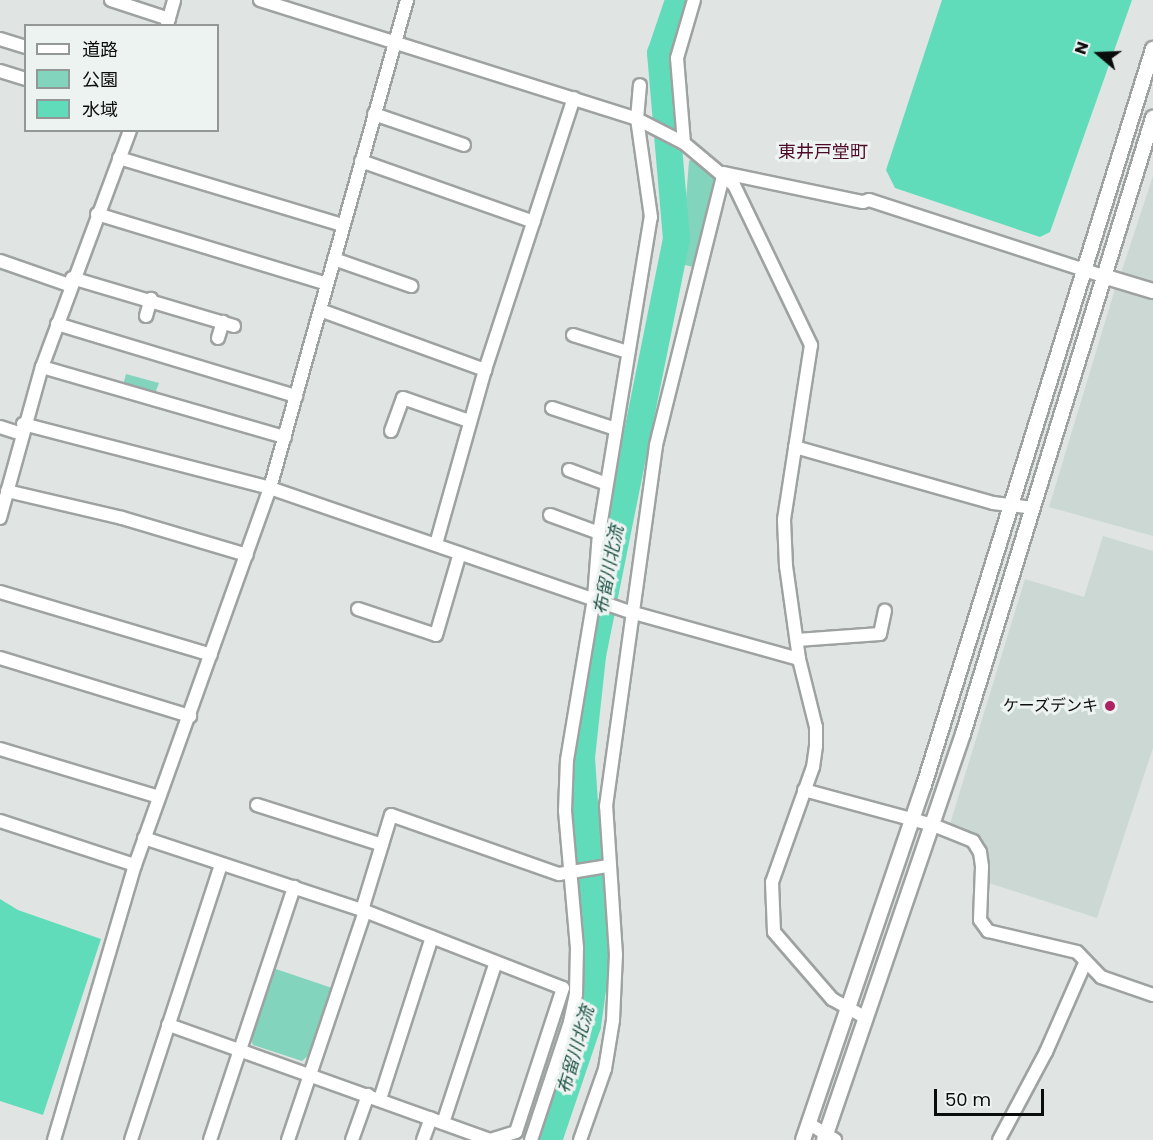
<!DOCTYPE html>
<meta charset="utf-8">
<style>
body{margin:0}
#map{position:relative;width:1153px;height:1140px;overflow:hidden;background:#e0e5e3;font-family:Poppins,"Noto Sans JP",sans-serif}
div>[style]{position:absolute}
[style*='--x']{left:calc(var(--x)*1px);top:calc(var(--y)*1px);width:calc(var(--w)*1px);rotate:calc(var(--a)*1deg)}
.built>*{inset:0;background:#cbd8d4}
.green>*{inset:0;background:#83d4bc}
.water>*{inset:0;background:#61dcbb}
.river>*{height:27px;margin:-13.5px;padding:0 13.5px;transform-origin:13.5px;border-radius:13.5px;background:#61dcbb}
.roads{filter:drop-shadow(2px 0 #9ea2a1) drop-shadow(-2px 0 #9ea2a1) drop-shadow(0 2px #9ea2a1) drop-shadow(0 -2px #9ea2a1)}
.minor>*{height:12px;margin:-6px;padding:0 6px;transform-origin:6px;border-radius:6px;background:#fff}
.tertiary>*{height:14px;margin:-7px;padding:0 7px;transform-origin:7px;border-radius:7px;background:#fff}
.dots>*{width:16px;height:16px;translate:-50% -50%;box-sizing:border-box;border:3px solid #edf3f1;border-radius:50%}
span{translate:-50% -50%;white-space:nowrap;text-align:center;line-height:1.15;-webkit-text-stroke:6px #edf3f1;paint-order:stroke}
.poi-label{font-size:16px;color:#0b0d0c}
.right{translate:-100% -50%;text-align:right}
.neighbourhood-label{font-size:18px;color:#4d0a28}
.water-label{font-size:18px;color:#1d5143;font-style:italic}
.legend{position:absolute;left:24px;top:24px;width:195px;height:108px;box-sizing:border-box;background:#edf3f1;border:2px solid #939795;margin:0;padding:8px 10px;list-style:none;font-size:18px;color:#0b0d0c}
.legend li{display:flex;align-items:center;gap:12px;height:30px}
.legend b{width:30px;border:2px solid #939795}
.north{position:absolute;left:1069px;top:24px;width:60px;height:60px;-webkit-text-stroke:4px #edf3f1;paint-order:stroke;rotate:289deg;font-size:16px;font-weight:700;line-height:24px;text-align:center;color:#0b0d0c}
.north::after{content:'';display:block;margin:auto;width:21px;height:27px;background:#0b0d0c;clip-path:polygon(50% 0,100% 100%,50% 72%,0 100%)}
.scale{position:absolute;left:934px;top:1089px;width:110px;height:27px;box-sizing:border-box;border:3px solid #0b0d0c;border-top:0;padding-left:8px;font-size:18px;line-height:21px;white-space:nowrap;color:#0b0d0c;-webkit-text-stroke:4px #edf3f1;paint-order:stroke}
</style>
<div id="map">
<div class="built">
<div style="clip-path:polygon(1153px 176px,1153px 282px,1121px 273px)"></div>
<div style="clip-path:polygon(1115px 289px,1153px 300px,1153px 536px,1049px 507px)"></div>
<div style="clip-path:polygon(1103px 536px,1153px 551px,1153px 748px,1097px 918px,989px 883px,989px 858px,979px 835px,950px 824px,1025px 579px,1084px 597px)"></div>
</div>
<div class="green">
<div style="clip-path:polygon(693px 158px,717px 177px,693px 267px,681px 264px,689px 161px)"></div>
<div style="clip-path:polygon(126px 374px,159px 383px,154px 396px,123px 385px)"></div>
<div style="clip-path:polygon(273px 968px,332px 988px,309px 1055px,302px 1061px,253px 1045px,250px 1037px)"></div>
</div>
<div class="water">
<div style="clip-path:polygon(942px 0,1132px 0,1050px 232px,1040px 237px,895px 188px,886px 170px)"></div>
<div style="clip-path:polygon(0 899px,18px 910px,101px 939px,43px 1115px,0 1101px)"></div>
</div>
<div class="river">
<div style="--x:548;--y:1140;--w:121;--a:-71.3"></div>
<div style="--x:587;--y:1025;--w:58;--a:-82"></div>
<div style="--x:595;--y:968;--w:211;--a:-93.8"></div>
<div style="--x:581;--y:757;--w:103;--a:-83.8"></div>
<div style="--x:592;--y:655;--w:424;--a:-78.6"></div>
<div style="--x:676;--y:239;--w:187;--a:-94.9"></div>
<div style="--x:660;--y:53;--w:56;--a:-71.2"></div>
</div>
<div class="roads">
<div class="minor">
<div style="--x:111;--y:0;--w:61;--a:18.1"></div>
<div style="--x:260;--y:0;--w:395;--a:17.5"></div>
<div style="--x:637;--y:119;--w:53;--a:27.1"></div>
<div style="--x:684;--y:143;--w:65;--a:40"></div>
<div style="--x:734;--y:185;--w:178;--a:64.3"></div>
<div style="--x:811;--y:345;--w:177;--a:98.8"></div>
<div style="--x:784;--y:520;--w:46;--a:87.5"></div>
<div style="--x:786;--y:566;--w:94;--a:82"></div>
<div style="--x:799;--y:659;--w:70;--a:76"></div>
<div style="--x:816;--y:727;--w:19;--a:90"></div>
<div style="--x:816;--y:746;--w:21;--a:98"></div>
<div style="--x:813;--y:767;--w:122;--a:109.6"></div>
<div style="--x:772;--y:882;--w:50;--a:87.7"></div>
<div style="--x:774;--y:932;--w:89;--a:49.1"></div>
<div style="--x:832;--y:999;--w:39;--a:29"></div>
<div style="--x:167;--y:25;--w:26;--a:-74"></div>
<div style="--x:0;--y:39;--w:27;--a:17"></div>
<div style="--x:0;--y:71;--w:27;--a:17"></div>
<div style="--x:374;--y:114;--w:95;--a:19"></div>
<div style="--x:684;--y:143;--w:85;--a:-94.7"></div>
<div style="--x:677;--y:58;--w:60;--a:-73.7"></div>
<div style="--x:119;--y:158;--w:234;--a:16.7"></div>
<div style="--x:361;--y:161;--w:183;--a:19.4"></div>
<div style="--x:724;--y:173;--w:142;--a:11.8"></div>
<div style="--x:863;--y:202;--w:6;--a:-18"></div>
<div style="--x:869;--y:200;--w:246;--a:18"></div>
<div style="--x:97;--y:214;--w:240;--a:16.9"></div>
<div style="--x:334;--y:259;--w:82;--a:19.3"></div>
<div style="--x:0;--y:261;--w:73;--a:19.2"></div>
<div style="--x:72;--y:278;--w:169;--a:16.5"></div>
<div style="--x:320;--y:310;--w:176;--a:20"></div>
<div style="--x:146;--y:316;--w:18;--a:-74"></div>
<div style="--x:57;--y:324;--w:250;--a:16.8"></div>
<div style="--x:573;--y:335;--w:58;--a:17.2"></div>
<div style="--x:218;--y:338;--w:17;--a:-73"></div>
<div style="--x:42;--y:367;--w:253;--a:16.1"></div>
<div style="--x:552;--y:408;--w:67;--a:18.2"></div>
<div style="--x:23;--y:424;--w:255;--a:14.5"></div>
<div style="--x:270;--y:488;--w:385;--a:19"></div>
<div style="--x:634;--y:613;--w:171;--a:15.6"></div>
<div style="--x:0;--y:427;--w:22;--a:18"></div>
<div style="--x:391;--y:431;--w:35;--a:-70"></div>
<div style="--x:403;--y:398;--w:70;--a:19.2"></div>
<div style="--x:795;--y:447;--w:206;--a:15.8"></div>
<div style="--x:993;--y:503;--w:38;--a:7"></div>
<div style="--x:569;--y:470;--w:40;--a:20.2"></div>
<div style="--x:7;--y:491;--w:118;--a:13.2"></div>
<div style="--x:122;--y:518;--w:130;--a:16.5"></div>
<div style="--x:550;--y:515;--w:52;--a:20.2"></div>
<div style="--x:0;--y:518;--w:157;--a:-74.5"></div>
<div style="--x:42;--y:367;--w:253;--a:-69.6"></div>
<div style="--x:436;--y:544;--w:181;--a:-74.3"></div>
<div style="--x:485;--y:370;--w:286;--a:-71.9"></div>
<div style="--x:0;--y:592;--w:220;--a:16.6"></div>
<div style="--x:358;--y:609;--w:82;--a:18.4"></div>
<div style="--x:436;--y:635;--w:85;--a:-73.7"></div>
<div style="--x:797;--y:640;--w:83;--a:-4.1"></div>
<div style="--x:880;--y:634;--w:24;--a:-78"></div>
<div style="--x:0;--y:658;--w:199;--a:17"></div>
<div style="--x:0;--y:749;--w:166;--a:16.8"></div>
<div style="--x:804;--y:790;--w:134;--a:15.2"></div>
<div style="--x:933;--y:825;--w:43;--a:21.8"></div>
<div style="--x:973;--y:841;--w:13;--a:58"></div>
<div style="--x:980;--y:852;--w:15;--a:82"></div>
<div style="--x:982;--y:867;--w:53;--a:92.2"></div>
<div style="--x:980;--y:920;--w:14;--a:54"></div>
<div style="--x:988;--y:931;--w:91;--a:13.3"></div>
<div style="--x:1077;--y:952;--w:35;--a:46"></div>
<div style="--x:1101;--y:977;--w:55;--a:19.1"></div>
<div style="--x:257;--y:805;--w:131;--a:17.7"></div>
<div style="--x:0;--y:821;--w:142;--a:18.1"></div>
<div style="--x:144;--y:838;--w:233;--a:18.3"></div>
<div style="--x:365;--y:911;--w:212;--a:21.3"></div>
<div style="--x:563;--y:988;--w:151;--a:108.1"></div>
<div style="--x:516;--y:1132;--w:27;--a:163"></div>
<div style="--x:490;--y:1140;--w:342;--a:-160.3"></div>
<div style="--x:362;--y:910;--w:99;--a:-73"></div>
<div style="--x:391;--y:815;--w:178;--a:19.4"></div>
<div style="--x:559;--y:874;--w:50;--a:-9.3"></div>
<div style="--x:380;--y:1099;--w:170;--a:-72.2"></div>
<div style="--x:443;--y:1123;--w:169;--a:-71.8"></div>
<div style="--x:808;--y:1123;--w:32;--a:32"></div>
<div style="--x:54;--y:1140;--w:287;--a:-73.6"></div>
<div style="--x:135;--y:865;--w:400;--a:-70.3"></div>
<div style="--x:270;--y:488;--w:507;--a:-74.32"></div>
<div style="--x:131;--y:1140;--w:289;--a:-71.9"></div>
<div style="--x:210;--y:1140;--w:267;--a:-71.6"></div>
<div style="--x:288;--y:1140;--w:242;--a:-71.4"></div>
<div style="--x:352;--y:1140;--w:48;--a:-70.4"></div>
<div style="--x:423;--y:1140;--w:23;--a:-70"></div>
<div style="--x:531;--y:1140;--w:124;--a:-71.7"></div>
<div style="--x:570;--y:1022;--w:29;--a:-78"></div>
<div style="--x:576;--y:994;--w:46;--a:-88.8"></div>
<div style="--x:577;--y:948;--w:138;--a:-95"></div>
<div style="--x:565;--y:811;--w:51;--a:-87.8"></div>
<div style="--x:567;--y:760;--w:164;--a:-80.5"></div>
<div style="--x:594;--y:598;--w:65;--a:-85.6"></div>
<div style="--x:599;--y:533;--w:320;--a:-80.7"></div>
<div style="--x:651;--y:217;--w:99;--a:-98.1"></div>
<div style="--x:637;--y:119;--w:34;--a:-85"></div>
<div style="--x:580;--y:1140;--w:75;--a:-70.6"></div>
<div style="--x:605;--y:1069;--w:50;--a:-80.7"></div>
<div style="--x:613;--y:1020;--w:65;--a:-87.4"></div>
<div style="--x:616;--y:955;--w:149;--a:-93.8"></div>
<div style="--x:606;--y:806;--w:364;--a:-82.1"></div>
<div style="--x:656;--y:445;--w:280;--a:-76"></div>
<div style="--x:999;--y:1140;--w:100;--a:-61.9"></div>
<div style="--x:1046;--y:1052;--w:97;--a:-66.3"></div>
</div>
<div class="tertiary">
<div style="--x:1103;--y:276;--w:52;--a:16.7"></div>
<div style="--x:803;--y:1140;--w:375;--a:-71.2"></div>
<div style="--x:924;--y:785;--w:771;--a:-72.72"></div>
<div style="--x:824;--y:1140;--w:429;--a:-71.1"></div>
<div style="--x:963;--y:734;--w:645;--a:-72.86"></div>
</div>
</div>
<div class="dots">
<div style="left:1110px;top:706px;background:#ae2261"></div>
</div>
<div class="poi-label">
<span class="right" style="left:1098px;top:706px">ケーズデンキ</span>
</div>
<div class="neighbourhood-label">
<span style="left:823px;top:152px">東井戸堂町</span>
</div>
<div class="water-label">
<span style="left:609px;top:570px;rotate:-79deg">布留川北流</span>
<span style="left:576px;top:1050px;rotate:-74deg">布留川北流</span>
</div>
<ul class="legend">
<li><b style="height:8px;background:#fff"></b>道路</li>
<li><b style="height:16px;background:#83d4bc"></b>公園</li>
<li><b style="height:16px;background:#61dcbb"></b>水域</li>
</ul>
<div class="north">N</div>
<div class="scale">50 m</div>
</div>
